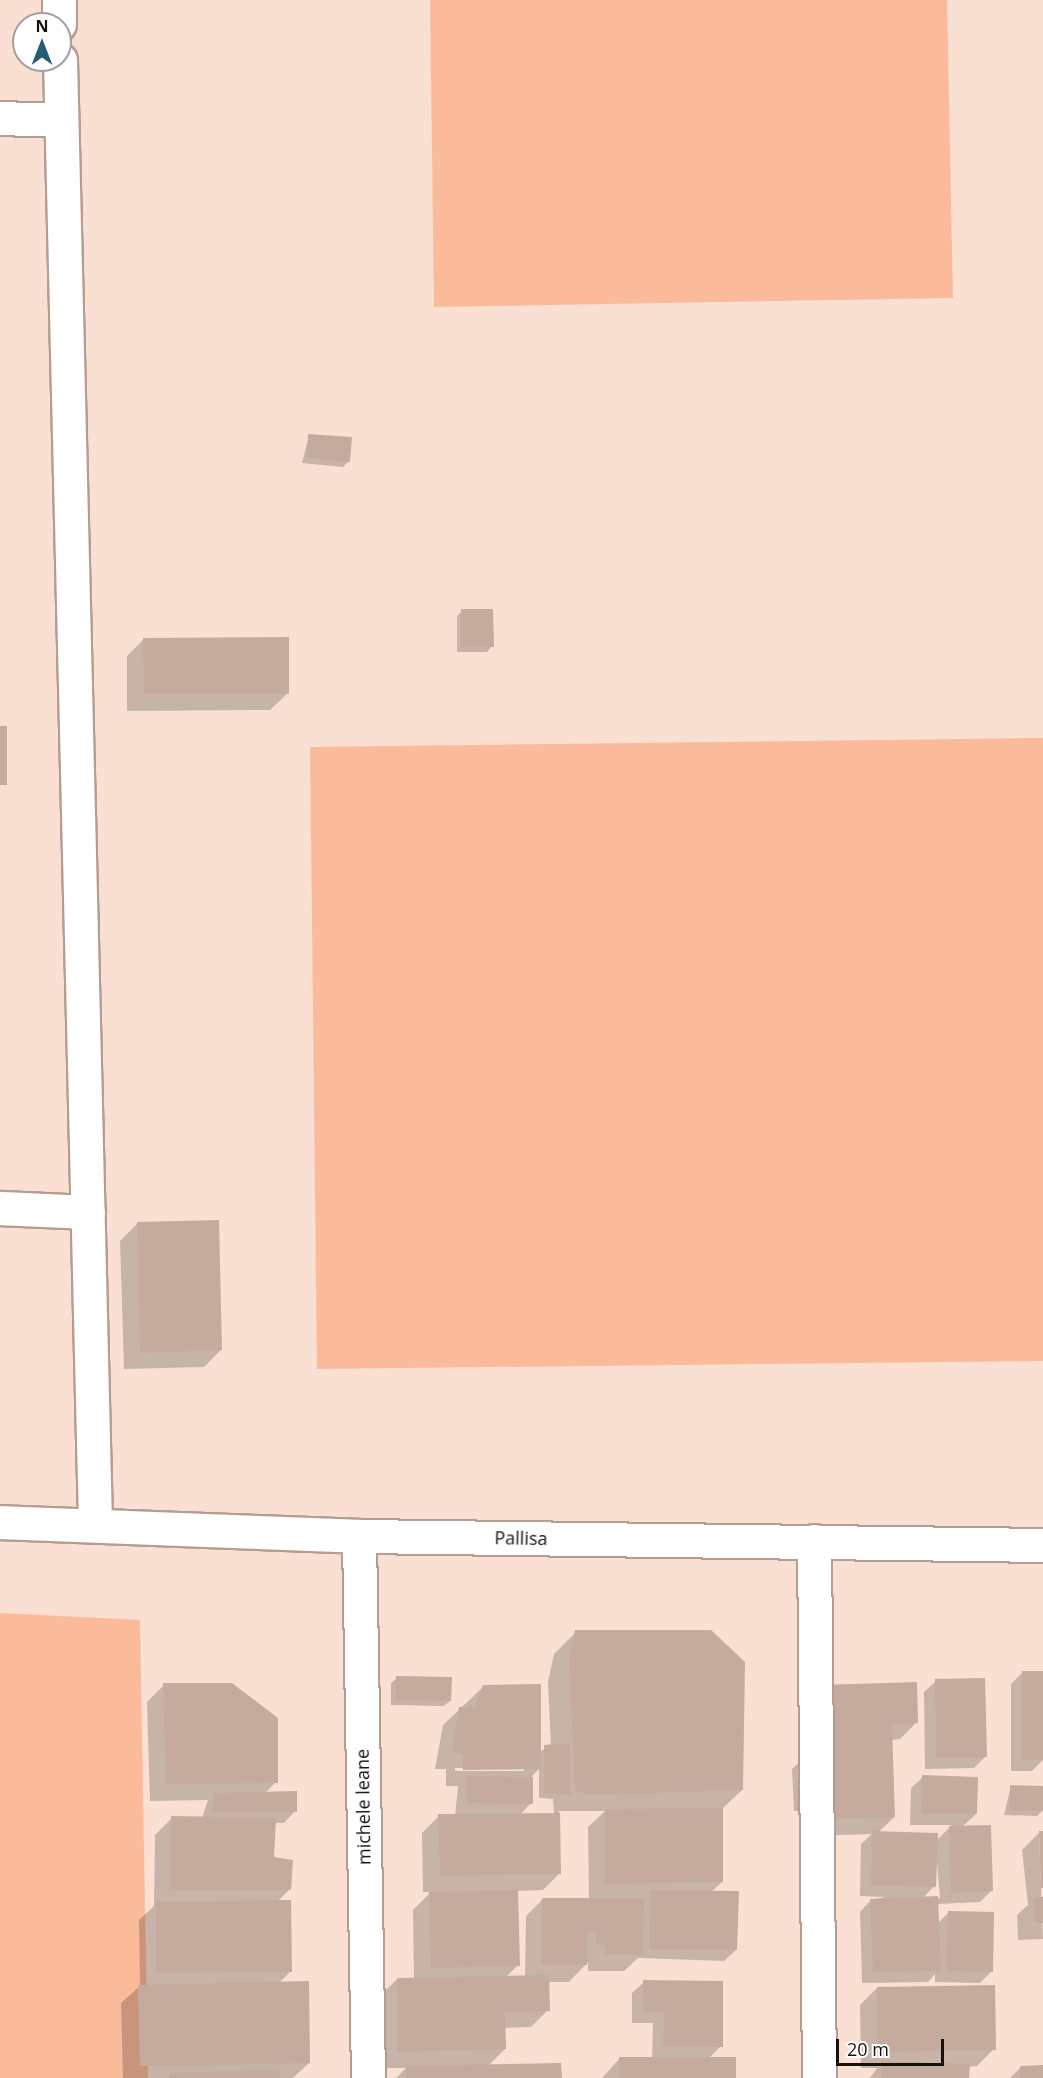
<!DOCTYPE html>
<style>
body{margin:0}
#map{position:relative;width:1043px;height:2078px;overflow:hidden;background:#fae0d3;font-family:"Open Sans",sans-serif}
div>[style]{position:absolute}
[style*='--x']{left:calc(var(--x)*1px);top:calc(var(--y)*1px);width:calc(var(--w)*1px);rotate:calc(var(--a)*1deg)}
.green>*{inset:0;background:#fbba9a}
.shadow>*{inset:0;background:#0003}
.building>*{inset:0;background:#c4ab9e}
.roads{filter:drop-shadow(2px 0 #b69d91) drop-shadow(-2px 0 #b69d91) drop-shadow(0 2px #b69d91) drop-shadow(0 -2px #b69d91)}
.minor>*{height:33px;margin:-16.5px;padding:0 16.5px;transform-origin:16.5px;border-radius:16.5px;background:#fff}
.major>*{height:33px;margin:-16.5px;padding:0 16.5px;transform-origin:16.5px;border-radius:16.5px;background:#fff}
span{translate:-50% -50%;white-space:nowrap;text-align:center;line-height:1.15;-webkit-text-stroke:5px #fff;paint-order:stroke}
.street-label{font-size:18px;color:#19100c}
.north{position:absolute;left:12px;top:12px;width:60px;height:60px;box-sizing:border-box;background:#fff;border:2px solid #a39f9e;border-radius:50%;rotate:0deg;font-size:16px;font-weight:700;line-height:24px;text-align:center;color:#19100c}
.north::after{content:'';display:block;margin:auto;width:21px;height:27px;background:#215e75;clip-path:polygon(50% 0,100% 100%,50% 72%,0 100%)}
.scale{position:absolute;left:836px;top:2039px;width:108px;height:27px;box-sizing:border-box;border:3px solid #19100c;border-top:0;padding-left:8px;font-size:18px;line-height:21px;white-space:nowrap;color:#19100c;-webkit-text-stroke:4px #fff;paint-order:stroke}
</style>
<div id="map">
<div class="green">
<div style="clip-path:polygon(430px 0,947px 0,953px 298px,434px 307px)"></div>
<div style="clip-path:polygon(1043px 738px,1043px 1361px,317px 1369px,310px 747px)"></div>
<div style="clip-path:polygon(0 1613px,140px 1620px,148px 2078px,0 2078px)"></div>
</div>
<div class="shadow">
<div style="clip-path:polygon(309px 436px,349px 461px,343px 467px,302px 463px)"></div>
<div style="clip-path:polygon(462px 611px,492px 646px,487px 652px,457px 652px,457px 616px)"></div>
<div style="clip-path:polygon(144px 639px,288px 693px,270px 710px,127px 711px,127px 656px)"></div>
<div style="clip-path:polygon(137px 1224px,221px 1350px,204px 1367px,124px 1369px,120px 1241px)"></div>
<div style="clip-path:polygon(evenodd,576px 1632px,742px 1790px,721px 1810px,722px 1882px,711px 1892px,736px 1950px,724px 1961px,638px 1958px,624px 1971px,588px 1971px,588px 1962px,569px 1982px,548px 1982px,548px 2010px,531px 2027px,504px 2028px,505px 2049px,488px 2066px,560px 2078px,396px 2078px,406px 2068px,381px 2068px,380px 1996px,397px 1979px,414px 1979px,413px 1910px,431px 1892px,423px 1892px,422px 1833px,439px 1816px,455px 1816px,458px 1786px,446px 1786px,446px 1769px,435px 1769px,443px 1725px,484px 1686px,539px 1752px,551px 1746px,548px 1682px,554px 1654px,576px 1632px,455px 1768px,524px 1768px,524px 1771px,455px 1771px,455px 1768px,576px 1632px,539px 1769px,539px 1798px,553px 1799px,554px 1814px,520px 1815px,531px 1803px,531px 1777px,539px 1769px,576px 1632px,559px 1811px,605px 1811px,588px 1827px,589px 1899px,543px 1899px,526px 1916px,525px 1977px,506px 1977px,518px 1965px,517px 1891px,543px 1890px,560px 1873px,559px 1811px)"></div>
<div style="clip-path:polygon(1023px 1672px,1043px 1672px,1043px 1760px,1032px 1771px,1011px 1771px,1011px 1684px)"></div>
<div style="clip-path:polygon(397px 1678px,450px 1701px,444px 1706px,391px 1705px,391px 1683px)"></div>
<div style="clip-path:polygon(936px 1681px,985px 1757px,974px 1768px,925px 1769px,924px 1692px)"></div>
<div style="clip-path:polygon(164px 1685px,276px 1782px,265px 1793px,295px 1811px,284px 1823px,275px 1823px,273px 1858px,290px 1889px,277px 1902px,291px 1971px,278px 1984px,309px 2063px,293px 2078px,123px 2078px,121px 2003px,140px 1986px,139px 1920px,154px 1906px,155px 1835px,172px 1818px,202px 1818px,208px 1800px,150px 1801px,147px 1702px)"></div>
<div style="clip-path:polygon(evenodd,805px 1703px,917px 1722px,900px 1739px,891px 1740px,894px 1817px,878px 1833px,936px 1841px,952px 1825px,910px 1825px,911px 1788px,923px 1777px,976px 1814px,962px 1827px,992px 1890px,980px 1902px,937px 1904px,938px 1923px,949px 1912px,991px 1972px,980px 1983px,935px 1982px,935px 1974px,928px 1982px,862px 1983px,860px 1912px,871px 1900px,885px 1897px,860px 1896px,861px 1844px,872px 1834px,809px 1836px,808px 1811px,794px 1811px,792px 1769px,807px 1755px,805px 1703px,936px 1851px,940px 1898px,923px 1898px,934px 1886px,936px 1851px)"></div>
<div style="clip-path:polygon(1011px 1786px,1043px 1788px,1042px 1811px,1037px 1816px,1004px 1815px)"></div>
<div style="clip-path:polygon(1039px 1833px,1043px 1939px,1018px 1940px,1017px 1915px,1028px 1905px,1022px 1850px)"></div>
<div style="clip-path:polygon(644px 1982px,721px 2046px,709px 2058px,734px 2078px,602px 2078px,619px 2059px,652px 2059px,653px 2023px,632px 2023px,632px 1993px)"></div>
<div style="clip-path:polygon(877px 1988px,994px 2049px,977px 2066px,968px 2067px,968px 2078px,870px 2078px,877px 2068px,861px 2068px,860px 2005px)"></div>
<div style="clip-path:polygon(1021px 2067px,1043px 2067px,1043px 2078px,1010px 2078px)"></div>
</div>
<div class="building">
<div style="clip-path:polygon(308px 434px,352px 437px,350px 462px,307px 458px)"></div>
<div style="clip-path:polygon(461px 609px,493px 609px,494px 647px,461px 647px)"></div>
<div style="clip-path:polygon(289px 637px,289px 694px,144px 694px,143px 638px)"></div>
<div style="clip-path:polygon(0 726px,7px 726px,7px 785px,0 785px)"></div>
<div style="clip-path:polygon(219px 1220px,222px 1350px,140px 1353px,137px 1222px)"></div>
<div style="clip-path:polygon(575px 1630px,711px 1630px,745px 1662px,743px 1790px,587px 1795px,575px 1790px,569px 1659px)"></div>
<div style="clip-path:polygon(1022px 1671px,1043px 1671px,1043px 1760px,1022px 1760px)"></div>
<div style="clip-path:polygon(396px 1676px,452px 1677px,451px 1701px,396px 1700px)"></div>
<div style="clip-path:polygon(985px 1678px,987px 1757px,936px 1758px,935px 1679px)"></div>
<div style="clip-path:polygon(917px 1682px,918px 1723px,892px 1724px,895px 1817px,826px 1819px,821px 1685px)"></div>
<div style="clip-path:polygon(163px 1683px,232px 1683px,278px 1718px,278px 1783px,166px 1784px)"></div>
<div style="clip-path:polygon(541px 1684px,541px 1769px,463px 1770px,462px 1753px,452px 1753px,459px 1707px,475px 1706px,483px 1685px)"></div>
<div style="clip-path:polygon(570px 1743px,570px 1795px,544px 1793px,544px 1745px)"></div>
<div style="clip-path:polygon(922px 1775px,978px 1777px,977px 1814px,921px 1814px)"></div>
<div style="clip-path:polygon(466px 1776px,533px 1777px,533px 1804px,466px 1803px)"></div>
<div style="clip-path:polygon(1010px 1785px,1043px 1786px,1043px 1811px,1009px 1810px)"></div>
<div style="clip-path:polygon(297px 1791px,297px 1812px,213px 1812px,213px 1793px)"></div>
<div style="clip-path:polygon(723px 1808px,723px 1882px,605px 1884px,605px 1809px)"></div>
<div style="clip-path:polygon(560px 1813px,561px 1874px,440px 1876px,438px 1814px)"></div>
<div style="clip-path:polygon(171px 1816px,276px 1818px,274px 1857px,293px 1860px,291px 1890px,170px 1890px)"></div>
<div style="clip-path:polygon(991px 1825px,993px 1891px,951px 1893px,949px 1826px)"></div>
<div style="clip-path:polygon(872px 1831px,938px 1833px,936px 1887px,871px 1885px)"></div>
<div style="clip-path:polygon(1039px 1831px,1043px 1831px,1043px 1888px,1041px 1888px)"></div>
<div style="clip-path:polygon(518px 1890px,520px 1966px,431px 1968px,429px 1892px)"></div>
<div style="clip-path:polygon(650px 1890px,739px 1891px,737px 1950px,649px 1949px)"></div>
<div style="clip-path:polygon(938px 1896px,941px 1971px,873px 1972px,870px 1899px)"></div>
<div style="clip-path:polygon(1034px 1897px,1043px 1897px,1043px 1923px,1034px 1923px)"></div>
<div style="clip-path:polygon(542px 1898px,644px 1898px,643px 1955px,605px 1954px,605px 1945px,596px 1945px,596px 1933px,587px 1933px,587px 1965px,541px 1965px)"></div>
<div style="clip-path:polygon(291px 1900px,292px 1972px,156px 1973px,156px 1902px)"></div>
<div style="clip-path:polygon(948px 1911px,994px 1912px,993px 1972px,946px 1971px)"></div>
<div style="clip-path:polygon(549px 1975px,550px 2011px,505px 2012px,506px 2049px,398px 2052px,397px 1978px)"></div>
<div style="clip-path:polygon(643px 1980px,723px 1981px,723px 2047px,663px 2046px,664px 2012px,643px 2012px)"></div>
<div style="clip-path:polygon(309px 1981px,310px 2063px,140px 2066px,138px 1985px)"></div>
<div style="clip-path:polygon(995px 1985px,996px 2050px,877px 2052px,877px 1987px)"></div>
<div style="clip-path:polygon(619px 2057px,736px 2057px,736px 2078px,619px 2078px)"></div>
<div style="clip-path:polygon(881px 2061px,970px 2064px,969px 2078px,881px 2078px)"></div>
<div style="clip-path:polygon(561px 2063px,562px 2078px,406px 2078px,406px 2066px)"></div>
<div style="clip-path:polygon(1043px 2065px,1043px 2078px,1020px 2078px,1020px 2066px)"></div>
<div style="clip-path:polygon(279px 2070px,280px 2078px,169px 2078px,169px 2073px)"></div>
</div>
<div class="roads">
<div class="minor">
<div style="--x:59;--y:0;--w:24;--a:90"></div>
<div style="--x:60;--y:60;--w:1465;--a:88.63"></div>
<div style="--x:0;--y:118;--w:61;--a:1.9"></div>
<div style="--x:0;--y:1208;--w:88;--a:2.6"></div>
<div style="--x:359;--y:1536;--w:542;--a:89.05"></div>
<div style="--x:814;--y:1541;--w:537;--a:89.47"></div>
</div>
<div class="major">
<div style="--x:0;--y:1522;--w:359;--a:2.2"></div>
<div style="--x:359;--y:1536;--w:684;--a:0.75"></div>
</div>
</div>
<div class="street-label">
<span style="left:521px;top:1538px;rotate:1deg">Pallisa</span>
<span style="left:363px;top:1807px;rotate:-91deg">michele leane</span>
</div>
<div class="north">N</div>
<div class="scale">20 m</div>
</div>
